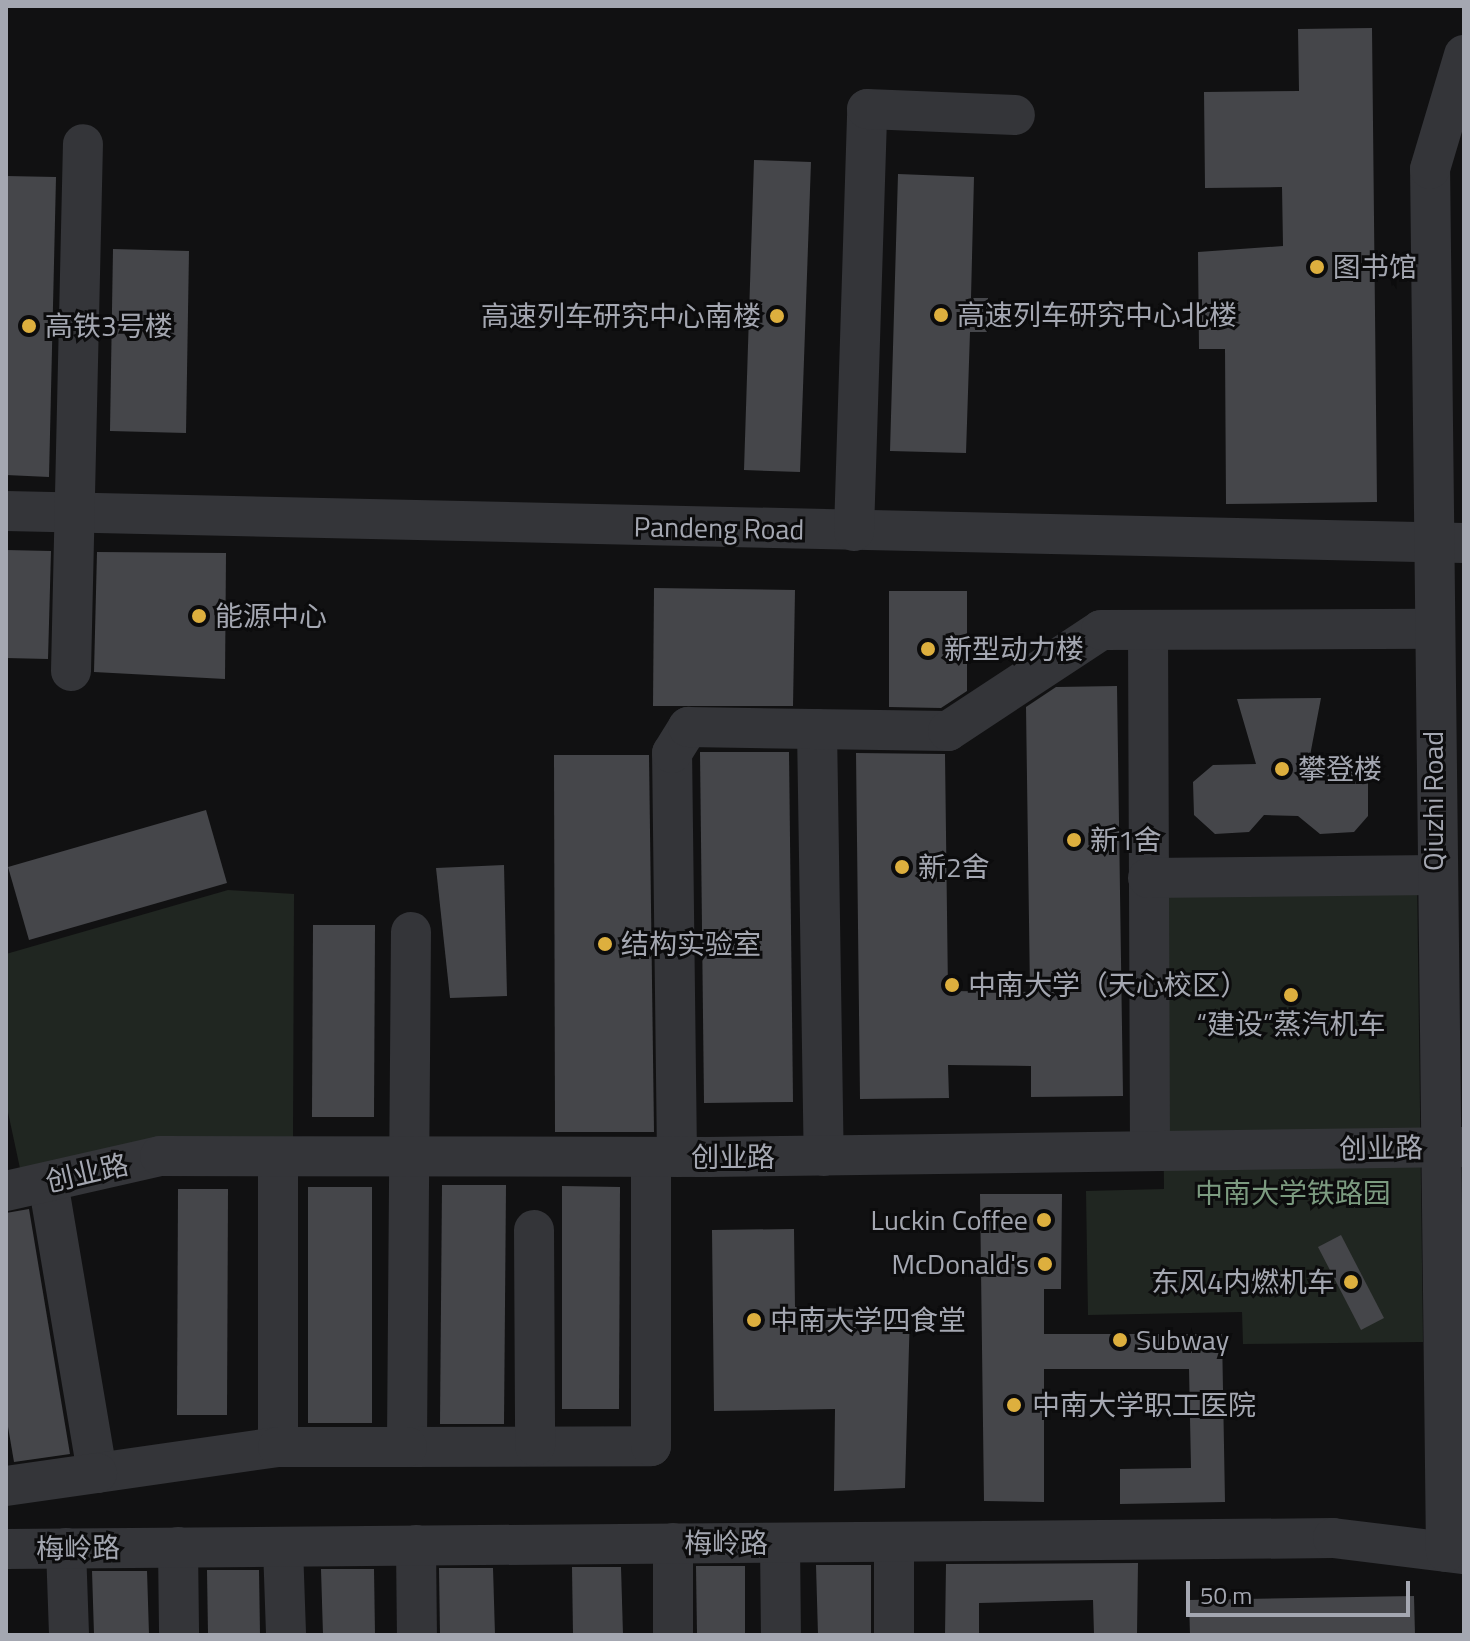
<!DOCTYPE html>
<meta charset="utf-8">
<style>
body{margin:0}
#map{position:relative;width:1470px;height:1641px;overflow:hidden;background:#111112;font-family:"Titillium Web","Noto Sans SC",sans-serif}
div>[style]{position:absolute}
[style*='--x']{left:calc(var(--x)*1px);top:calc(var(--y)*1px);width:calc(var(--w)*1px);rotate:calc(var(--a)*1deg)}
.green>*{inset:0;background:#202621}
.building>*{inset:0;background:#45464a}
.minor>*{height:40px;margin:-20px;padding:0 20px;transform-origin:20px;border-radius:20px;background:#343539}
.dots>*{width:22px;height:22px;translate:-50% -50%;box-sizing:border-box;border:4px solid #0c0c0d;border-radius:50%}
span{translate:-50% -50%;white-space:nowrap;text-align:center;line-height:1.15;-webkit-text-stroke:6px #0c0c0d;paint-order:stroke}
.poi-label{font-size:28px;color:#a4a7b1}
.left{translate:0 -50%;text-align:left}
.right{translate:-100% -50%;text-align:right}
.street-label{font-size:28px;color:#a4a7b1}
.park-label{font-size:28px;color:#7c9b80}
.frame{position:absolute;inset:0;border:8px solid #a4a7b1;pointer-events:none}
.scale{position:absolute;left:1186px;top:1581px;width:224px;height:36px;box-sizing:border-box;border:4px solid #a4a7b1;border-top:0;padding-left:10px;font-size:24px;line-height:28px;white-space:nowrap;color:#a4a7b1;-webkit-text-stroke:6px #0c0c0d;paint-order:stroke}
</style>
<div id="map">
<div class="green">
<div style="clip-path:polygon(1417px 877px,1423px 1342px,1243px 1344px,1242px 1312px,1088px 1315px,1086px 1191px,1164px 1189px,1161px 881px)"></div>
<div style="clip-path:polygon(228px 890px,294px 894px,293px 1139px,21px 1173px,6px 1103px,6px 954px)"></div>
</div>
<div class="building">
<div style="clip-path:polygon(1372px 28px,1377px 502px,1226px 504px,1225px 349px,1199px 349px,1198px 252px,1283px 246px,1282px 187px,1205px 188px,1204px 92px,1299px 91px,1298px 29px)"></div>
<div style="clip-path:polygon(754px 160px,811px 162px,800px 472px,744px 470px)"></div>
<div style="clip-path:polygon(898px 174px,974px 177px,971px 298px,988px 298px,987px 332px,970px 332px,966px 453px,890px 451px)"></div>
<div style="clip-path:polygon(6px 176px,56px 177px,49px 477px,6px 475px)"></div>
<div style="clip-path:polygon(113px 249px,189px 251px,186px 433px,110px 431px)"></div>
<div style="clip-path:polygon(6px 550px,51px 551px,48px 659px,6px 658px)"></div>
<div style="clip-path:polygon(97px 552px,226px 553px,225px 679px,94px 672px)"></div>
<div style="clip-path:polygon(654px 588px,795px 590px,793px 706px,653px 706px)"></div>
<div style="clip-path:polygon(889px 591px,967px 591px,967px 691px,941px 708px,889px 707px)"></div>
<div style="clip-path:polygon(1117px 686px,1123px 1096px,1031px 1097px,1031px 1066px,948px 1065px,949px 1098px,860px 1099px,856px 753px,945px 754px,948px 991px,1030px 992px,1026px 707px,1056px 687px)"></div>
<div style="clip-path:polygon(1321px 698px,1308px 766px,1350px 765px,1368px 783px,1368px 816px,1354px 832px,1320px 834px,1298px 816px,1264px 815px,1249px 832px,1215px 834px,1194px 815px,1193px 782px,1213px 765px,1256px 764px,1237px 699px)"></div>
<div style="clip-path:polygon(700px 752px,789px 752px,793px 1102px,704px 1103px)"></div>
<div style="clip-path:polygon(554px 755px,649px 755px,654px 1132px,555px 1132px)"></div>
<div style="clip-path:polygon(206px 810px,227px 883px,29px 940px,8px 867px)"></div>
<div style="clip-path:polygon(504px 865px,507px 996px,450px 998px,436px 868px)"></div>
<div style="clip-path:polygon(313px 925px,375px 925px,374px 1117px,312px 1117px)"></div>
<div style="clip-path:polygon(442px 1185px,506px 1185px,504px 1424px,440px 1424px)"></div>
<div style="clip-path:polygon(562px 1186px,620px 1187px,619px 1409px,562px 1409px)"></div>
<div style="clip-path:polygon(308px 1187px,372px 1187px,372px 1423px,308px 1423px)"></div>
<div style="clip-path:polygon(178px 1189px,228px 1189px,227px 1415px,177px 1415px)"></div>
<div style="clip-path:polygon(980px 1194px,1062px 1194px,1061px 1289px,1044px 1289px,1044px 1334px,1222px 1334px,1225px 1502px,1120px 1504px,1120px 1469px,1191px 1468px,1189px 1369px,1044px 1369px,1044px 1502px,984px 1501px)"></div>
<div style="clip-path:polygon(29px 1209px,70px 1454px,14px 1462px,6px 1415px,6px 1213px)"></div>
<div style="clip-path:polygon(794px 1229px,795px 1307px,910px 1311px,905px 1488px,834px 1491px,835px 1409px,714px 1411px,712px 1230px)"></div>
<div style="clip-path:polygon(1341px 1235px,1384px 1318px,1361px 1330px,1318px 1247px)"></div>
<div style="clip-path:polygon(1138px 1563px,1137px 1635px,1094px 1635px,1093px 1600px,979px 1603px,979px 1635px,945px 1635px,946px 1564px)"></div>
<div style="clip-path:polygon(816px 1565px,871px 1565px,871px 1635px,818px 1635px)"></div>
<div style="clip-path:polygon(696px 1566px,745px 1566px,745px 1635px,697px 1635px)"></div>
<div style="clip-path:polygon(572px 1567px,621px 1567px,623px 1635px,573px 1635px)"></div>
<div style="clip-path:polygon(439px 1568px,493px 1568px,495px 1635px,440px 1635px)"></div>
<div style="clip-path:polygon(321px 1569px,374px 1569px,375px 1635px,323px 1635px)"></div>
<div style="clip-path:polygon(207px 1570px,259px 1570px,260px 1635px,208px 1635px)"></div>
<div style="clip-path:polygon(92px 1571px,147px 1571px,149px 1635px,94px 1635px)"></div>
<div style="clip-path:polygon(1414px 1596px,1415px 1635px,1190px 1635px,1189px 1600px)"></div>
</div>
<div class="minor">
<div style="--x:6;--y:511;--w:1458;--a:1.26"></div>
<div style="--x:854;--y:531;--w:422;--a:-88.2"></div>
<div style="--x:867;--y:109;--w:148;--a:2.3"></div>
<div style="--x:1148;--y:630;--w:521;--a:89.78"></div>
<div style="--x:71;--y:671;--w:527;--a:-88.7"></div>
<div style="--x:817;--y:729;--w:427;--a:89.1"></div>
<div style="--x:1148;--y:878;--w:286;--a:-0.6"></div>
<div style="--x:411;--y:932;--w:515;--a:90.45"></div>
<div style="--x:407;--y:1447;--w:244;--a:-0.2"></div>
<div style="--x:651;--y:1446;--w:289;--a:-90"></div>
<div style="--x:278;--y:1157;--w:290;--a:90"></div>
<div style="--x:677;--y:1157;--w:404;--a:-90.7"></div>
<div style="--x:672;--y:753;--w:31;--a:-58"></div>
<div style="--x:688;--y:727;--w:260;--a:0.9"></div>
<div style="--x:948;--y:731;--w:183;--a:-33.4"></div>
<div style="--x:1101;--y:630;--w:331;--a:-0.2"></div>
<div style="--x:48;--y:1182;--w:295;--a:80.4"></div>
<div style="--x:97;--y:1473;--w:183;--a:-8.2"></div>
<div style="--x:278;--y:1447;--w:129;--a:0"></div>
<div style="--x:6;--y:1191;--w:158;--a:-12.8"></div>
<div style="--x:160;--y:1156;--w:549;--a:0.1"></div>
<div style="--x:709;--y:1157;--w:755;--a:-0.76"></div>
<div style="--x:534;--y:1230;--w:216;--a:89.7"></div>
<div style="--x:6;--y:1486;--w:92;--a:-8.1"></div>
<div style="--x:894;--y:1542;--w:93;--a:90"></div>
<div style="--x:673;--y:1543;--w:92;--a:90"></div>
<div style="--x:780;--y:1543;--w:92;--a:89.4"></div>
<div style="--x:416;--y:1545;--w:90;--a:89.4"></div>
<div style="--x:178;--y:1547;--w:88;--a:89.3"></div>
<div style="--x:283;--y:1547;--w:88;--a:88"></div>
<div style="--x:66;--y:1548;--w:87;--a:88"></div>
<div style="--x:6;--y:1549;--w:1327;--a:-0.47"></div>
<div style="--x:1333;--y:1538;--w:132;--a:7"></div>
<div style="--x:1446;--y:1552;--w:1383;--a:-90.66"></div>
<div style="--x:1430;--y:169;--w:119;--a:-73.4"></div>
</div>
<div class="dots">
<div style="left:1317px;top:267px;background:#ddaf3e"></div>
<div style="left:941px;top:315px;background:#ddaf3e"></div>
<div style="left:777px;top:316px;background:#ddaf3e"></div>
<div style="left:29px;top:326px;background:#ddaf3e"></div>
<div style="left:199px;top:616px;background:#ddaf3e"></div>
<div style="left:928px;top:649px;background:#ddaf3e"></div>
<div style="left:1282px;top:769px;background:#ddaf3e"></div>
<div style="left:1074px;top:840px;background:#ddaf3e"></div>
<div style="left:902px;top:867px;background:#ddaf3e"></div>
<div style="left:605px;top:944px;background:#ddaf3e"></div>
<div style="left:952px;top:985px;background:#ddaf3e"></div>
<div style="left:1291px;top:995px;background:#ddaf3e"></div>
<div style="left:1044px;top:1220px;background:#ddaf3e"></div>
<div style="left:1045px;top:1264px;background:#ddaf3e"></div>
<div style="left:1351px;top:1282px;background:#ddaf3e"></div>
<div style="left:754px;top:1320px;background:#ddaf3e"></div>
<div style="left:1120px;top:1340px;background:#ddaf3e"></div>
<div style="left:1014px;top:1405px;background:#ddaf3e"></div>
</div>
<div class="poi-label">
<span class="left" style="left:1333px;top:267px">图书馆</span>
<span class="left" style="left:957px;top:315px">高速列车研究中心北楼</span>
<span class="right" style="left:761px;top:316px">高速列车研究中心南楼</span>
<span class="left" style="left:45px;top:326px">高铁3号楼</span>
<span class="left" style="left:215px;top:616px">能源中心</span>
<span class="left" style="left:944px;top:649px">新型动力楼</span>
<span class="left" style="left:1298px;top:769px">攀登楼</span>
<span class="left" style="left:1090px;top:840px">新1舍</span>
<span class="left" style="left:918px;top:867px">新2舍</span>
<span class="left" style="left:621px;top:944px">结构实验室</span>
<span class="left" style="left:968px;top:985px">中南大学（天心校区）</span>
<span style="left:1291px;top:1024px">“建设”蒸汽机车</span>
<span class="right" style="left:1028px;top:1220px">Luckin Coffee</span>
<span class="right" style="left:1029px;top:1264px">McDonald's</span>
<span class="right" style="left:1335px;top:1282px">东风4内燃机车</span>
<span class="left" style="left:770px;top:1320px">中南大学四食堂</span>
<span class="left" style="left:1136px;top:1340px">Subway</span>
<span class="left" style="left:1032px;top:1405px">中南大学职工医院</span>
</div>
<div class="street-label">
<span style="left:719px;top:528px;rotate:1deg">Pandeng Road</span>
<span style="left:1433px;top:801px;rotate:-90deg">Qiuzhi Road</span>
<span style="left:1381px;top:1148px;rotate:-1deg">创业路</span>
<span style="left:733px;top:1157px">创业路</span>
<span style="left:87px;top:1173px;rotate:-13deg">创业路</span>
<span style="left:726px;top:1543px">梅岭路</span>
<span style="left:78px;top:1548px;rotate:-1deg">梅岭路</span>
</div>
<div class="park-label">
<span style="left:1293px;top:1193px">中南大学铁路园</span>
</div>
<div class="frame"></div>
<div class="scale">50 m</div>
</div>
